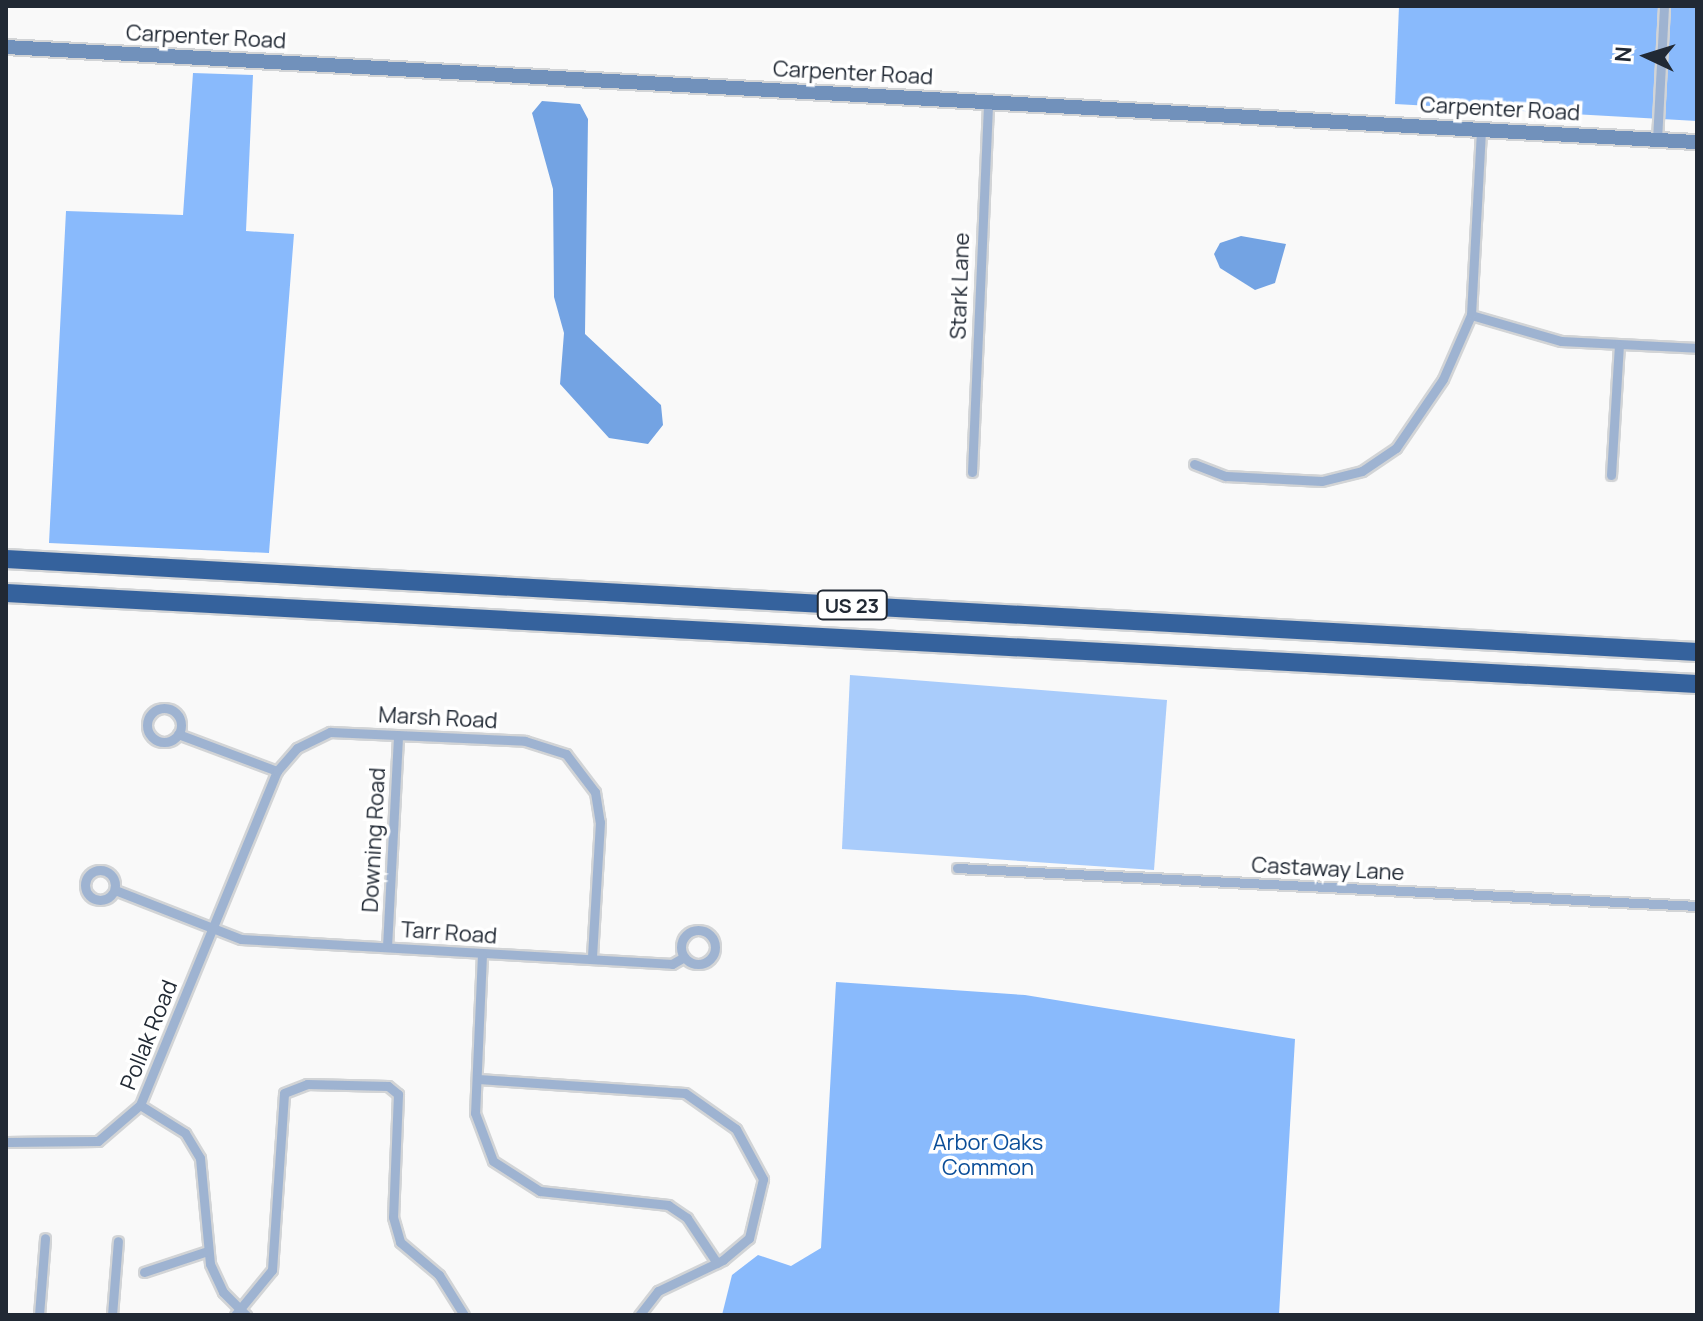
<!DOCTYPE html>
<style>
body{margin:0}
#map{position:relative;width:1703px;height:1321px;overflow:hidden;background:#f9f9f9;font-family:Manrope,sans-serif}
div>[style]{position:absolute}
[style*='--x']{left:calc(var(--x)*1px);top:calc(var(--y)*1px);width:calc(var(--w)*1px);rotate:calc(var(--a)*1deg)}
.green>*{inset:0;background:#a9ccfb}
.forest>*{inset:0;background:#89bafc}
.water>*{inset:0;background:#73a3e3}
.roads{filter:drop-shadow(2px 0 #d2d4d6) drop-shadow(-2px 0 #d2d4d6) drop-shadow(0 2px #d2d4d6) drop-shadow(0 -2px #d2d4d6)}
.minor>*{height:9px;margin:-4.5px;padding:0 4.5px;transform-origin:4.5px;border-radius:4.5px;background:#9eb3d1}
.minor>.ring{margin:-4.5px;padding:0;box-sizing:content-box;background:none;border:9px solid #9eb3d1;border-radius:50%}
.secondary>*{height:14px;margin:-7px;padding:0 7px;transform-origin:7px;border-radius:7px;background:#7191bb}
.motorway>*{height:18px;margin:-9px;padding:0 9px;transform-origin:9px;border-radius:9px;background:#35629d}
span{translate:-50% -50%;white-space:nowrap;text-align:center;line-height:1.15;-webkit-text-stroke:7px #fff;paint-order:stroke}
.shield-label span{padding:2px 6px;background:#fff;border:2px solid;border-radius:6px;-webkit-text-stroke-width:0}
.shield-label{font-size:20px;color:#212934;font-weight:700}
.street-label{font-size:22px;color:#212934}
.park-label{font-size:22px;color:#0a4d98}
.frame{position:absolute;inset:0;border:8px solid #212934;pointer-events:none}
.north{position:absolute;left:1607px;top:16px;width:80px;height:80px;-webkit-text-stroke:6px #fff;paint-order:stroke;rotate:274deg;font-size:22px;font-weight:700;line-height:32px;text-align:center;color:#212934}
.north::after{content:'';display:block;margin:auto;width:28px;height:36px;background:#212934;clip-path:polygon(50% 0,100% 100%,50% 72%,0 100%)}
</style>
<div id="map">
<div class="green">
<div style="clip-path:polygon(850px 675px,1167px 700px,1154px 870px,842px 849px)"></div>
</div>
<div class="forest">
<div style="clip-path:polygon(1399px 6px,1697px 6px,1697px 121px,1395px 104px)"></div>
<div style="clip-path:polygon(193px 73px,253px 75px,246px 231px,294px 234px,269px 553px,49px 543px,66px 211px,183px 215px)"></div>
<div style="clip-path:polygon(836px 982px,1025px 995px,1295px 1039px,1279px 1315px,722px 1315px,732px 1275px,758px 1255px,791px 1266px,821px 1248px)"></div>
</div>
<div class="water">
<div style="clip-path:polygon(542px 101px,580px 104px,588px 119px,585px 334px,661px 405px,663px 425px,648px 444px,609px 438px,560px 384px,564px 333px,554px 297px,553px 189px,532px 113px)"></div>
<div style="clip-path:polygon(1241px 236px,1286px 244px,1275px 283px,1255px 290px,1220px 268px,1214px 254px,1220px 243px)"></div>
</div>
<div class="roads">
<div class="minor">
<div style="--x:1657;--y:140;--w:134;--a:-87"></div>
<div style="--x:1471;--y:315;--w:94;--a:16.1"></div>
<div style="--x:1561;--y:341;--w:136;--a:2.9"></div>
<div style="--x:1194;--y:464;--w:34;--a:21"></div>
<div style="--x:1226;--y:476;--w:96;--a:3"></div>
<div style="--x:1322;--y:481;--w:41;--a:-14"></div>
<div style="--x:1362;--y:471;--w:41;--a:-34.1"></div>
<div style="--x:1396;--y:448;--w:83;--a:-55.7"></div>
<div style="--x:1443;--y:379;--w:70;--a:-66.4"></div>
<div style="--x:1471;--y:315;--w:185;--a:-86.9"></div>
<div style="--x:972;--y:472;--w:370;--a:-87.5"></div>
<div style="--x:1611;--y:475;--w:130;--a:-86.5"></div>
<div class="ring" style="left:147px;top:708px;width:25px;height:25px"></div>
<div style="--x:178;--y:734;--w:106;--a:20.5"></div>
<div style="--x:957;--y:868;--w:741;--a:2.94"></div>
<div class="ring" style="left:85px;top:870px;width:21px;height:21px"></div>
<div style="--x:115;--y:890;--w:135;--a:21.3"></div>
<div style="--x:241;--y:939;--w:432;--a:3.3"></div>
<div style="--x:672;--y:964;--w:14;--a:-30"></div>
<div class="ring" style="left:681px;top:930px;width:25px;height:25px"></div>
<div style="--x:387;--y:947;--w:212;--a:-87"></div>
<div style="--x:482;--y:954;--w:159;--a:92.5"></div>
<div style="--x:475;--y:1113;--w:51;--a:69.4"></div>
<div style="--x:493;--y:1161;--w:56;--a:32.6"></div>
<div style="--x:540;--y:1191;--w:129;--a:6.2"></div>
<div style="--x:668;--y:1205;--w:23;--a:34"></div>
<div style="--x:687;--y:1218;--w:54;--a:56.3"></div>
<div style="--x:478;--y:1079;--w:207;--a:3.9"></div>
<div style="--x:685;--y:1093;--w:62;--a:35.2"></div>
<div style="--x:736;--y:1129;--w:57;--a:61.6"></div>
<div style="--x:763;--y:1179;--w:61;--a:103.3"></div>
<div style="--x:749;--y:1238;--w:34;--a:140"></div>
<div style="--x:723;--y:1260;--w:72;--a:154.5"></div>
<div style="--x:658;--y:1291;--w:31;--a:128"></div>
<div style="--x:140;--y:1105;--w:53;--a:31.9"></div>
<div style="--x:185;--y:1133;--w:29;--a:59"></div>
<div style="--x:200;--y:1158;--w:106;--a:84.6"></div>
<div style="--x:210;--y:1264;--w:31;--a:65"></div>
<div style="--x:223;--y:1292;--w:33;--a:45"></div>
<div style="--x:6;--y:1142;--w:92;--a:-0.6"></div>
<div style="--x:98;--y:1141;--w:55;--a:-40.6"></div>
<div style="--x:140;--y:1105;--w:361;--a:-67.7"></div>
<div style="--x:277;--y:771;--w:30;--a:-49"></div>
<div style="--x:297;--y:748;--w:37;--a:-26"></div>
<div style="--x:330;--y:732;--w:195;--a:2.6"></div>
<div style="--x:525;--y:741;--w:43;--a:17.6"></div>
<div style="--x:566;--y:754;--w:48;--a:52.7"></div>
<div style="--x:595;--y:792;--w:30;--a:81"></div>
<div style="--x:600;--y:822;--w:136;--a:93.4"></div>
<div style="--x:144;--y:1272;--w:67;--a:-18.2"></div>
<div style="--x:39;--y:1315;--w:77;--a:-85.5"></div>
<div style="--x:112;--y:1315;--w:74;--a:-85.4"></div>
<div style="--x:235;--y:1315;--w:58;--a:-50.6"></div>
<div style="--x:272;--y:1270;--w:177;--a:-86.1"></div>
<div style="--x:284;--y:1093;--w:25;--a:-21"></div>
<div style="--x:307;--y:1084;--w:81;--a:1.4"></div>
<div style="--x:388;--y:1086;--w:13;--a:39"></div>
<div style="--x:398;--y:1094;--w:123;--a:92.3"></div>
<div style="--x:393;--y:1217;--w:26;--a:74"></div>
<div style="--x:400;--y:1242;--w:51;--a:40.2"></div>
<div style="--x:439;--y:1275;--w:47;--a:58"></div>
</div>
<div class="secondary">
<div style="--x:6;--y:47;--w:1694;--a:3.22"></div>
</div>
<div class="motorway">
<div style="--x:6;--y:559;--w:1694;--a:3.15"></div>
<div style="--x:6;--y:593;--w:1693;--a:3.08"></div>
</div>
</div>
<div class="shield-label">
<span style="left:852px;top:605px">US 23</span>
</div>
<div class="street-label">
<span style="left:206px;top:37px;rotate:3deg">Carpenter Road</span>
<span style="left:853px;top:73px;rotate:3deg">Carpenter Road</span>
<span style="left:1500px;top:109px;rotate:3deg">Carpenter Road</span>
<span style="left:960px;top:286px;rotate:-88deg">Stark Lane</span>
<span style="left:438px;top:718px;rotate:3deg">Marsh Road</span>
<span style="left:374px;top:840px;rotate:-87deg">Downing Road</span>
<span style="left:1328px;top:869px;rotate:3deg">Castaway Lane</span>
<span style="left:449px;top:933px;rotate:4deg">Tarr Road</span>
<span style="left:149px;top:1035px;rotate:-68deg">Pollak Road</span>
</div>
<div class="park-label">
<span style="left:988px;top:1155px">Arbor Oaks<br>Common</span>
</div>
<div class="frame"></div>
<div class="north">N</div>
</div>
